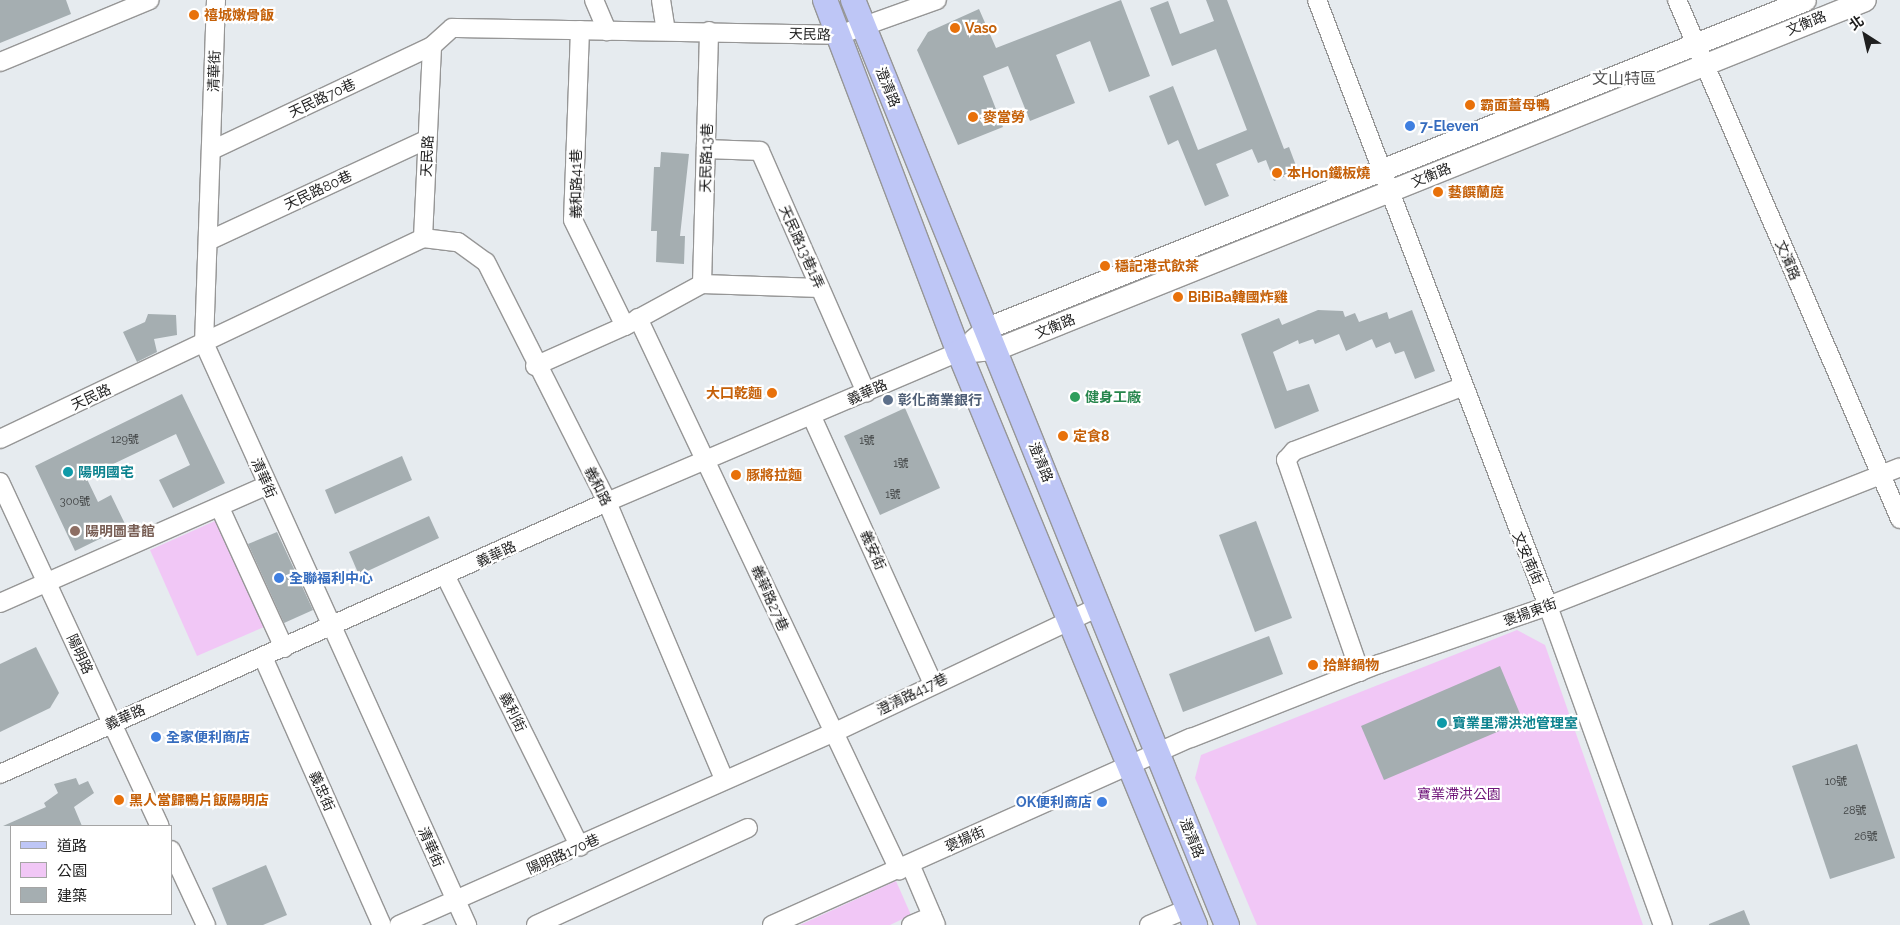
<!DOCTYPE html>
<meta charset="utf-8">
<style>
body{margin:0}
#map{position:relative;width:1900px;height:925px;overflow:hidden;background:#e6ebef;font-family:Raleway,"Noto Sans TC",sans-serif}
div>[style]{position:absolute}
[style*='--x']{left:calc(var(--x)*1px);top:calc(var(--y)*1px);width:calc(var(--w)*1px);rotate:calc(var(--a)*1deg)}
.park>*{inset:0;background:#f1c7f6}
.building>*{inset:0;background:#a5aeb1}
.roads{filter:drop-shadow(1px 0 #969696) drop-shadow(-1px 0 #969696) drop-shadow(0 1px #969696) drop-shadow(0 -1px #969696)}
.minor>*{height:18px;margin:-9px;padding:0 9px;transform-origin:9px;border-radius:9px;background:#fff}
.tertiary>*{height:21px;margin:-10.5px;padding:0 10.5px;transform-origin:10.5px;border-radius:10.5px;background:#fff}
.secondary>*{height:24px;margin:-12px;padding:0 12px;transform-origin:12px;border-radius:12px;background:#bec6f6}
.dots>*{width:14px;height:14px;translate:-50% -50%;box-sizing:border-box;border:2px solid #fff;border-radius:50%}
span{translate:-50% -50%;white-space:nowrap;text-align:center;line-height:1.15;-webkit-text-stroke:4.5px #fff;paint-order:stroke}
.number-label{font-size:11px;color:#404344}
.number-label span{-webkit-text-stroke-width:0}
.food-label{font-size:14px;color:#c56008;font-weight:700}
.left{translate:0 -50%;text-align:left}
.right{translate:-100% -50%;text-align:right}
.street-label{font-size:14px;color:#1f1f1f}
.shop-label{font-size:14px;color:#366cbe;font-weight:700}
.leisure-label{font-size:14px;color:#27864d;font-weight:700}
.service-label{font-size:14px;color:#4e5e75;font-weight:700}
.culture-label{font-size:14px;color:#0d838f;font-weight:700}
.education-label{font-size:14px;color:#785e54;font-weight:700}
.park-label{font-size:14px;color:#6e1378}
.quarter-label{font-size:16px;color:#525252}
.legend{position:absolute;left:10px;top:825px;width:162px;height:90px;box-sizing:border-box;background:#fff;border:1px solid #a5a5a5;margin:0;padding:6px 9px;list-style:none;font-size:15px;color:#1f1f1f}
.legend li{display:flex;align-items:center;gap:10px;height:25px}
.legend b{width:25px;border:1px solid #a5a5a5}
.north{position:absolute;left:1840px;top:10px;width:50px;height:50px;-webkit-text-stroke:4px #fff;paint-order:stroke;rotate:325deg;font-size:14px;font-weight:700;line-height:20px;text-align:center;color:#1f1f1f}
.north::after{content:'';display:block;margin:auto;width:18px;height:22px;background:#1f1f1f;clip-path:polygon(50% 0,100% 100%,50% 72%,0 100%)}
</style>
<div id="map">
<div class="park">
<div style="clip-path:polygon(217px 520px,264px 627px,197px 656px,150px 550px)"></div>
<div style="clip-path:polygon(1517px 630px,1545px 645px,1643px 925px,1257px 925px,1195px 778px,1201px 755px)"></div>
<div style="clip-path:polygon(896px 881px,911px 915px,890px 925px,800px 925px)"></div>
</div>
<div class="building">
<div style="clip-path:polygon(0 0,66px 0,71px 14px,0 43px)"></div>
<div style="clip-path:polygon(1121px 0,1150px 76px,1109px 92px,1090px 41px,1056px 55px,1075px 103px,1030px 121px,1008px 66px,983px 76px,1003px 127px,958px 145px,917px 50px,928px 32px,979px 9px,996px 48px)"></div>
<div style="clip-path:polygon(1206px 0,1227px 0,1284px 149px,1289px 147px,1298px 171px,1274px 181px,1266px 160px,1258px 163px,1252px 149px,1216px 164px,1229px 196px,1205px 206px,1178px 140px,1168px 145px,1149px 96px,1173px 86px,1198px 150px,1247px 130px,1216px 49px,1172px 66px,1150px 8px,1168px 1px,1180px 34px,1214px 21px)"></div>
<div style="clip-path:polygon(661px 152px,689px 154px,680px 236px,685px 236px,684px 264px,656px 262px,657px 231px,651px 231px,654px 167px,660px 167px)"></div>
<div style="clip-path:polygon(1318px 310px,1343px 311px,1345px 317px,1355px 313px,1359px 322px,1387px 312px,1389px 319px,1412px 310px,1435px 371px,1415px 379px,1404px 351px,1395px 354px,1390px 342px,1376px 348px,1372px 339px,1346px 351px,1339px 334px,1315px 344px,1313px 339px,1299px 344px,1298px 340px,1273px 352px,1287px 391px,1309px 384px,1319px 411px,1275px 429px,1241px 334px,1279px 318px,1282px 325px)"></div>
<div style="clip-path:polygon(148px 314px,176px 315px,177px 335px,154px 339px,157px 352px,137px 362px,123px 332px,145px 322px)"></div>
<div style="clip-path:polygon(182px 394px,225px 483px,173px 508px,159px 480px,190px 465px,176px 434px,86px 477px,98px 502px,111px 495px,126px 526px,75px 551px,35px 466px)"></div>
<div style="clip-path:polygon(905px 408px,940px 488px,880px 515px,844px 436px)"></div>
<div style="clip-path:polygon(402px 456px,412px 480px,335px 514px,325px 490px)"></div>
<div style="clip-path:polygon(429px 516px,439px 538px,359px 575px,349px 552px)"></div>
<div style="clip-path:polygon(1256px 521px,1292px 618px,1255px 632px,1219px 535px)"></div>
<div style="clip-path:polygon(277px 532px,313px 610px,284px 623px,248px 544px)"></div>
<div style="clip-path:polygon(1269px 636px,1283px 674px,1183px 712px,1169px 674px)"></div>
<div style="clip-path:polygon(36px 647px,59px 693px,50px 708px,0 732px,0 664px)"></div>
<div style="clip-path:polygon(1500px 666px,1523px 721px,1384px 780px,1361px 726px)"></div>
<div style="clip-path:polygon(1857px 744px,1895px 858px,1830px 879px,1792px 766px)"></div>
<div style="clip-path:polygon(76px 778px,79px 785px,88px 781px,94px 793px,74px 807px,82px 826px,3px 826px,46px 807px,44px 803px,58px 793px,54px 784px)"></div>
<div style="clip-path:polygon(266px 865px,287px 915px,263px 925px,227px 925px,212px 888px)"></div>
<div style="clip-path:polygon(1744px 910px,1750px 925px,1709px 925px,1709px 924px)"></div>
</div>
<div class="roads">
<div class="minor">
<div style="--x:216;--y:0;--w:343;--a:92"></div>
<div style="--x:204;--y:343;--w:639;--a:65.68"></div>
<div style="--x:594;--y:0;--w:34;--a:67"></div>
<div style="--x:661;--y:0;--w:31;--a:81"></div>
<div style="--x:1317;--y:0;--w:649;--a:69.13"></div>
<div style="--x:1548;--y:606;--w:339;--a:70.2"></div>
<div style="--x:1677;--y:0;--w:565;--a:66.75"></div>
<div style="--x:580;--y:30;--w:190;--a:92.1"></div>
<div style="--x:573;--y:220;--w:118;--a:63.9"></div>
<div style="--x:0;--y:62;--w:162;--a:-22.5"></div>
<div style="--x:706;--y:149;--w:54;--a:2.1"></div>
<div style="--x:760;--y:151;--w:264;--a:66.3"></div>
<div style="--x:212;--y:150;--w:243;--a:-25.3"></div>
<div style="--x:423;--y:238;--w:35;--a:7"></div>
<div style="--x:458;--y:242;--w:34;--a:36"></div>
<div style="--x:486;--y:262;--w:269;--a:63.2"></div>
<div style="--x:607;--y:502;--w:301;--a:67.1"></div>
<div style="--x:208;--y:241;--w:242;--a:-24.9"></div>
<div style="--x:702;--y:284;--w:253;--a:-88.4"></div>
<div style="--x:638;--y:318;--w:611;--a:64.69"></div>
<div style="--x:535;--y:366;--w:98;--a:-24"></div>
<div style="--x:625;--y:326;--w:88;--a:-28.6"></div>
<div style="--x:702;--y:284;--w:118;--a:1.9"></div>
<div style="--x:812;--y:417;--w:293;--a:65.6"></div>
<div style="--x:0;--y:439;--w:468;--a:-25.4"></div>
<div style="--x:423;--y:238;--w:192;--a:-87.3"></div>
<div style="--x:432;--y:46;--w:27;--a:-42"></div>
<div style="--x:452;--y:28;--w:387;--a:1"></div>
<div style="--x:839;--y:35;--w:104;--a:-19.7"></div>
<div style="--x:0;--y:482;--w:379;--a:65.1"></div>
<div style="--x:220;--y:508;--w:154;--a:65.4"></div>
<div style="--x:446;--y:577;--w:301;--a:63.6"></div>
<div style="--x:0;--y:603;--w:292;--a:-23.8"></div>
<div style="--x:263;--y:657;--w:293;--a:66.1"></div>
<div style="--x:1360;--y:672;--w:225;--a:-109.2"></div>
<div style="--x:1286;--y:460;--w:12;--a:-48"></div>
<div style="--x:1294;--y:451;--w:180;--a:-20.9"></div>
<div style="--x:0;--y:774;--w:665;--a:-24.14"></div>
<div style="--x:607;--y:502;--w:383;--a:-23.1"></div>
<div style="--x:171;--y:850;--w:83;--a:65"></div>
<div style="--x:910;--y:864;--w:66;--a:66.9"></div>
<div style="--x:399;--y:925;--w:472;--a:-23.9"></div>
<div style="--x:831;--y:734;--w:297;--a:-25.4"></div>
<div style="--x:536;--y:925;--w:233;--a:-24.6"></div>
<div style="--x:772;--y:925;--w:459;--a:-24.1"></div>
<div style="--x:1191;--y:738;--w:202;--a:-21.5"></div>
<div style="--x:1379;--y:664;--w:179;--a:-18.9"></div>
<div style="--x:1548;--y:606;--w:378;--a:-21.5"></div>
<div style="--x:911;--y:925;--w:23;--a:-23"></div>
<div style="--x:1149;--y:925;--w:43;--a:-23"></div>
</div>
<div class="tertiary">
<div style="--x:973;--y:340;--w:18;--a:-41"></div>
<div style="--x:987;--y:328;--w:881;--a:-21.85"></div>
<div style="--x:959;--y:352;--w:37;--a:-5"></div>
<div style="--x:996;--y:349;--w:936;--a:-21.88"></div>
</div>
<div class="secondary">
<div style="--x:825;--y:0;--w:377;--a:69.2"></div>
<div style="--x:959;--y:352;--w:620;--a:67.61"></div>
<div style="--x:853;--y:0;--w:998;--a:67.99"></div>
</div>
</div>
<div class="dots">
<div style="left:194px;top:15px;background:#e8710a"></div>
<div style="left:955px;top:28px;background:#e8710a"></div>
<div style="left:1470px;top:105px;background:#e8710a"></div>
<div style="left:973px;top:117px;background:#e8710a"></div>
<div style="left:1410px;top:126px;background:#3f7fe0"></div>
<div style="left:1277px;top:173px;background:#e8710a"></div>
<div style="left:1438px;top:192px;background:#e8710a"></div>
<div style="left:1105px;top:266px;background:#e8710a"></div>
<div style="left:1178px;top:297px;background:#e8710a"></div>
<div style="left:772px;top:393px;background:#e8710a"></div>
<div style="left:1075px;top:397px;background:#2e9e5b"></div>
<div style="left:888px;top:400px;background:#5c6f8a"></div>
<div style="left:1063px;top:436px;background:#e8710a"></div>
<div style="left:68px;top:472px;background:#0f9aa8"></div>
<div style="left:736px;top:475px;background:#e8710a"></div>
<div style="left:75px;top:531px;background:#8d6e63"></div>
<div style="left:279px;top:578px;background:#3f7fe0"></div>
<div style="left:1313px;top:665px;background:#e8710a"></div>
<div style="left:1442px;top:723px;background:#0f9aa8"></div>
<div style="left:156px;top:737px;background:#3f7fe0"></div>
<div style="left:119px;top:800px;background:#e8710a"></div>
<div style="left:1102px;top:802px;background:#3f7fe0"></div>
</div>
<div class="number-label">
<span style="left:125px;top:440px">129號</span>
<span style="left:867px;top:441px">1號</span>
<span style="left:901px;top:464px">1號</span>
<span style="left:893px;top:495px">1號</span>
<span style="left:75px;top:502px">300號</span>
<span style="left:1836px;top:782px">10號</span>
<span style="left:1855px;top:811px">28號</span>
<span style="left:1866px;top:837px">26號</span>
</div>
<div class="food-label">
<span class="left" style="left:204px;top:15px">禧城嫩骨飯</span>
<span class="left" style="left:965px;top:28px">Vaso</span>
<span class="left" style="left:1480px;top:105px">霸面薑母鴨</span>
<span class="left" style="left:983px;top:117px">麥當勞</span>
<span class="left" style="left:1287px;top:173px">本Hon鐵板燒</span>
<span class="left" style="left:1448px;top:192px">藝饌蘭庭</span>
<span class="left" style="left:1115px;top:266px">穩記港式飲茶</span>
<span class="left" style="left:1188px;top:297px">BiBiBa韓國炸雞</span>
<span class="right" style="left:762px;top:393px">大口乾麵</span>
<span class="left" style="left:1073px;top:436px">定食8</span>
<span class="left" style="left:746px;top:475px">豚將拉麵</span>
<span class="left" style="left:1323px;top:665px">拾鮮鍋物</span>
<span class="left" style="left:129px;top:800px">黑人當歸鴨片飯陽明店</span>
</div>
<div class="street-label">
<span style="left:1806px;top:23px;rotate:-22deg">文衡路</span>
<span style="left:810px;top:34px;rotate:2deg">天民路</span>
<span style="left:214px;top:71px;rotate:-88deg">清華街</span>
<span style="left:888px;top:87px;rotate:68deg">澄清路</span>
<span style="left:322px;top:98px;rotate:-25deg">天民路70巷</span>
<span style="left:427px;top:156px;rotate:-87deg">天民路</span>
<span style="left:706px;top:158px;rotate:-88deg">天民路13巷</span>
<span style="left:1431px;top:175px;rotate:-22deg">文衡路</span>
<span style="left:576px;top:184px;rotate:-90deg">義和路41巷</span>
<span style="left:318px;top:190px;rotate:-25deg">天民路80巷</span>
<span style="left:802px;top:247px;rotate:66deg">天民路13巷1弄</span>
<span style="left:1788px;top:260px;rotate:67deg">文濱路</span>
<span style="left:1055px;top:326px;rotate:-22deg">文衡路</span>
<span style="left:867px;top:392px;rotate:-24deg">義華路</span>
<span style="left:91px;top:397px;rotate:-25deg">天民路</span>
<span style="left:1041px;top:462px;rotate:68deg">澄清路</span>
<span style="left:264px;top:478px;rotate:66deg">清華街</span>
<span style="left:598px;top:486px;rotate:63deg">義和路</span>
<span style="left:873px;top:550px;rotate:66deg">義安街</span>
<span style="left:496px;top:554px;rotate:-25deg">義華路</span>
<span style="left:1528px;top:558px;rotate:67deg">文安南街</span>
<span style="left:770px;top:598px;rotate:66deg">義華路27巷</span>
<span style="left:1530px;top:612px;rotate:-20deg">褒揚東街</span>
<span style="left:80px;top:654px;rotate:65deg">陽明路</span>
<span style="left:912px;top:694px;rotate:-26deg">澄清路417巷</span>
<span style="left:513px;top:712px;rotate:64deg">義利街</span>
<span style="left:125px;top:717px;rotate:-24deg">義華路</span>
<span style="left:322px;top:791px;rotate:66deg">義忠街</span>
<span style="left:1192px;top:838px;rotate:68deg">澄清路</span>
<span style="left:965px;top:839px;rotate:-24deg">褒揚街</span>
<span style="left:431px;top:847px;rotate:66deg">清華街</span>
<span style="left:563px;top:854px;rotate:-24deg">陽明路170巷</span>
</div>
<div class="shop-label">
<span class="left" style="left:1420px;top:126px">7-Eleven</span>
<span class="left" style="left:289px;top:578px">全聯福利中心</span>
<span class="left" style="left:166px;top:737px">全家便利商店</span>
<span class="right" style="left:1092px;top:802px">OK便利商店</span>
</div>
<div class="leisure-label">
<span class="left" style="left:1085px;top:397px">健身工廠</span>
</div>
<div class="service-label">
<span class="left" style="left:898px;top:400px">彰化商業銀行</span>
</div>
<div class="culture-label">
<span class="left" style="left:78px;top:472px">陽明國宅</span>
<span class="left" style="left:1452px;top:723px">寶業里滯洪池管理室</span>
</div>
<div class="education-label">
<span class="left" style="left:85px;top:531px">陽明圖書館</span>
</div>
<div class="park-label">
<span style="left:1459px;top:794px">寶業滯洪公園</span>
</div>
<div class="quarter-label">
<span style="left:1624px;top:79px">文山特區</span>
</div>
<ul class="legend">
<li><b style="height:6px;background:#bec6f6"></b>道路</li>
<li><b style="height:14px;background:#f1c7f6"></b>公園</li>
<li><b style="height:14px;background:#a5aeb1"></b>建築</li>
</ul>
<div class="north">北</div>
</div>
